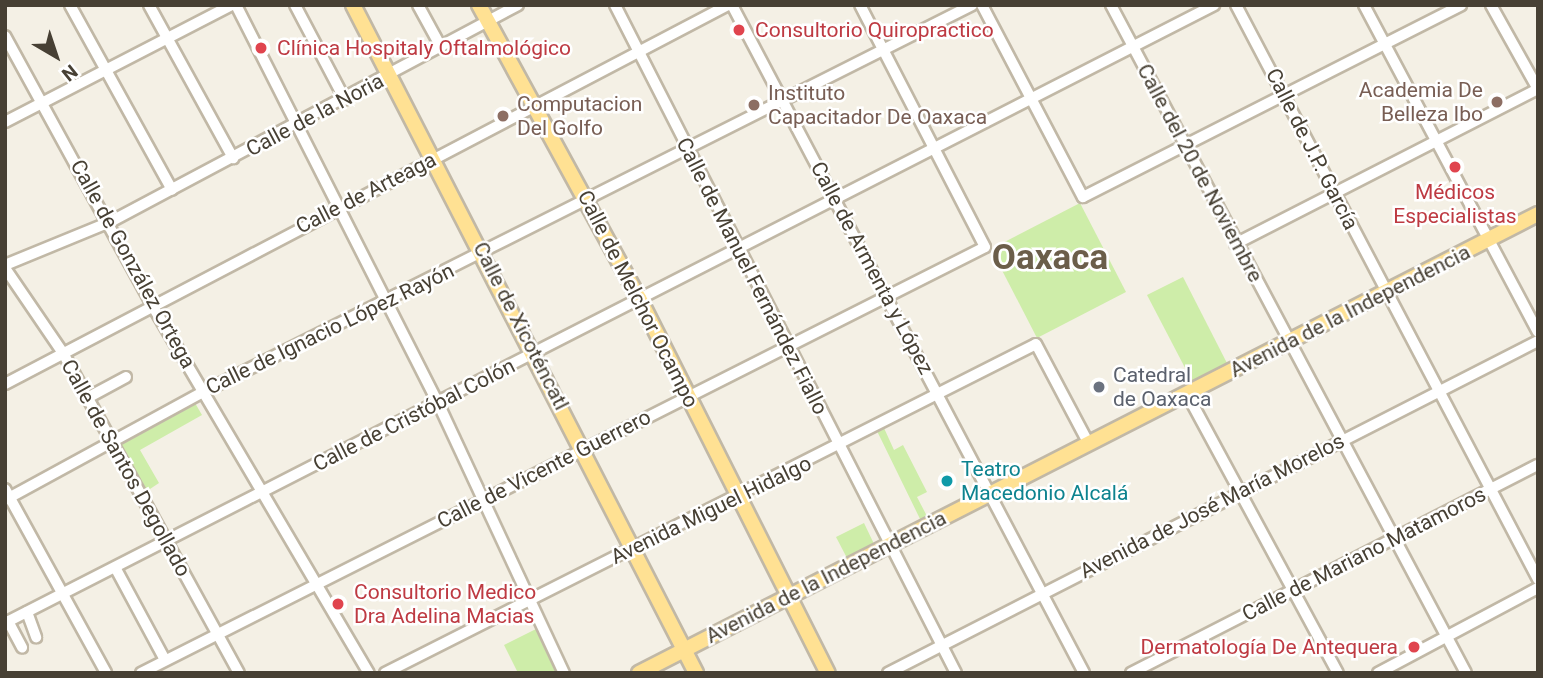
<!DOCTYPE html>
<meta charset="utf-8">
<style>
body{margin:0}
#map{position:relative;width:1543px;height:678px;overflow:hidden;background:#f4f0e5;font-family:Roboto,sans-serif}
div>[style]{position:absolute}
[style*='--x']{left:calc(var(--x)*1px);top:calc(var(--y)*1px);width:calc(var(--w)*1px);rotate:calc(var(--a)*1deg)}
.green>*{inset:0;background:#ceeda9}
.roads{filter:drop-shadow(2px 0 #c1b8a6) drop-shadow(-2px 0 #c1b8a6) drop-shadow(0 2px #c1b8a6) drop-shadow(0 -2px #c1b8a6)}
.minor>*{height:10px;margin:-5px;padding:0 5px;transform-origin:5px;border-radius:5px;background:#fff}
.major>*{height:14px;margin:-7px;padding:0 7px;transform-origin:7px;border-radius:7px;background:#ffe193}
.dots>*{width:19px;height:19px;translate:-50% -50%;box-sizing:border-box;border:4px solid #fff;border-radius:50%}
span{translate:-50% -50%;white-space:nowrap;text-align:center;line-height:1.15;-webkit-text-stroke:5px #fff;paint-order:stroke}
.health-label{font-size:21px;color:#be3a42}
.left{translate:0 -50%;text-align:left}
.right{translate:-100% -50%;text-align:right}
.education-label{font-size:21px;color:#785e54}
.street-label{font-size:21px;color:#474034}
.worship-label{font-size:21px;color:#5b616d}
.culture-label{font-size:21px;color:#0d838f}
.town-label{font-size:35px;color:#6b5e4a;font-weight:700}
.frame{position:absolute;inset:0;border:7px solid #474034;pointer-events:none}
.north{position:absolute;left:21px;top:21px;width:70px;height:70px;-webkit-text-stroke:5px #fff;paint-order:stroke;rotate:141deg;font-size:19px;font-weight:700;line-height:28px;text-align:center;color:#474034}
.north::after{content:'';display:block;margin:auto;width:24px;height:32px;background:#474034;clip-path:polygon(50% 0,100% 100%,50% 72%,0 100%)}
</style>
<div id="map">
<div class="green">
<div style="clip-path:polygon(1080px 203px,1126px 292px,1037px 338px,991px 249px)"></div>
<div style="clip-path:polygon(1183px 277px,1230px 369px,1195px 387px,1147px 295px)"></div>
<div style="clip-path:polygon(195px 403px,202px 415px,140px 450px,159px 483px,147px 491px,119px 444px)"></div>
<div style="clip-path:polygon(884px 428px,894px 450px,903px 445px,927px 492px,917px 497px,929px 520px,922px 523px,877px 431px)"></div>
<div style="clip-path:polygon(864px 523px,875px 546px,848px 560px,836px 537px)"></div>
<div style="clip-path:polygon(536px 629px,556px 673px,518px 673px,504px 645px)"></div>
</div>
<div class="roads">
<div class="minor">
<div style="--x:70;--y:5;--w:211;--a:61.1"></div>
<div style="--x:149;--y:5;--w:175;--a:61.2"></div>
<div style="--x:236;--y:5;--w:446;--a:63.1"></div>
<div style="--x:438;--y:403;--w:298;--a:65"></div>
<div style="--x:295;--y:5;--w:107;--a:62.2"></div>
<div style="--x:418;--y:5;--w:48;--a:61.3"></div>
<div style="--x:615;--y:5;--w:750;--a:62.96"></div>
<div style="--x:732;--y:5;--w:755;--a:62.21"></div>
<div style="--x:982;--y:5;--w:217;--a:62.3"></div>
<div style="--x:1083;--y:197;--w:424;--a:-26.9"></div>
<div style="--x:1111;--y:5;--w:756;--a:62.01"></div>
<div style="--x:1236;--y:5;--w:649;--a:62.25"></div>
<div style="--x:1364;--y:5;--w:370;--a:62"></div>
<div style="--x:1491;--y:5;--w:96;--a:60.8"></div>
<div style="--x:5;--y:36;--w:307;--a:61.3"></div>
<div style="--x:152;--y:305;--w:427;--a:59.5"></div>
<div style="--x:5;--y:122;--w:255;--a:-27.3"></div>
<div style="--x:1235;--y:244;--w:340;--a:-27.1"></div>
<div style="--x:5;--y:265;--w:113;--a:-22.3"></div>
<div style="--x:110;--y:222;--w:462;--a:-28"></div>
<div style="--x:5;--y:268;--w:103;--a:55.7"></div>
<div style="--x:63;--y:353;--w:365;--a:61.2"></div>
<div style="--x:5;--y:384;--w:816;--a:-27.66"></div>
<div style="--x:1187;--y:394;--w:317;--a:61.6"></div>
<div style="--x:89;--y:397;--w:42;--a:-28.4"></div>
<div style="--x:5;--y:489;--w:210;--a:61.2"></div>
<div style="--x:5;--y:500;--w:226;--a:-28.6"></div>
<div style="--x:203;--y:392;--w:861;--a:-26.71"></div>
<div style="--x:116;--y:569;--w:103;--a:61.7"></div>
<div style="--x:27;--y:612;--w:27;--a:70"></div>
<div style="--x:8;--y:621;--w:30;--a:62"></div>
<div style="--x:5;--y:623;--w:1358;--a:-27.07"></div>
<div style="--x:141;--y:673;--w:945;--a:-26.78"></div>
<div style="--x:985;--y:247;--w:272;--a:-117.3"></div>
<div style="--x:385;--y:673;--w:729;--a:-26.81"></div>
<div style="--x:1036;--y:344;--w:113;--a:62.1"></div>
<div style="--x:888;--y:673;--w:730;--a:-27.06"></div>
<div style="--x:1131;--y:673;--w:457;--a:-27.1"></div>
<div style="--x:1378;--y:673;--w:181;--a:-28"></div>
</div>
<div class="major">
<div style="--x:353;--y:5;--w:751;--a:62.82"></div>
<div style="--x:479;--y:5;--w:334;--a:61.4"></div>
<div style="--x:639;--y:298;--w:420;--a:63.3"></div>
<div style="--x:639;--y:673;--w:1009;--a:-27.05"></div>
</div>
</div>
<div class="dots">
<div style="left:739px;top:30px;background:#e0444e"></div>
<div style="left:261px;top:48px;background:#e0444e"></div>
<div style="left:1497px;top:102px;background:#8d6e63"></div>
<div style="left:754px;top:105px;background:#8d6e63"></div>
<div style="left:503px;top:116px;background:#8d6e63"></div>
<div style="left:1455px;top:167px;background:#e0444e"></div>
<div style="left:1099px;top:387px;background:#6b7280"></div>
<div style="left:947px;top:481px;background:#0f9aa8"></div>
<div style="left:338px;top:604px;background:#e0444e"></div>
<div style="left:1414px;top:647px;background:#e0444e"></div>
</div>
<div class="health-label">
<span class="left" style="left:755px;top:30px">Consultorio Quiropractico</span>
<span class="left" style="left:277px;top:48px">Clínica Hospitaly Oftalmológico</span>
<span style="left:1455px;top:204px">Médicos<br>Especialistas</span>
<span class="left" style="left:354px;top:604px">Consultorio Medico<br>Dra Adelina Macias</span>
<span class="right" style="left:1398px;top:647px">Dermatología De Antequera</span>
</div>
<div class="education-label">
<span class="right" style="left:1483px;top:102px">Academia De<br>Belleza Ibo</span>
<span class="left" style="left:768px;top:105px">Instituto<br>Capacitador De Oaxaca</span>
<span class="left" style="left:517px;top:116px">Computacion<br>Del Golfo</span>
</div>
<div class="street-label">
<span style="left:315px;top:115px;rotate:-28deg">Calle de la Noria</span>
<span style="left:1312px;top:149px;rotate:63deg">Calle de J.P. García</span>
<span style="left:1200px;top:173px;rotate:62deg">Calle del 20 de Noviembre</span>
<span style="left:366px;top:193px;rotate:-27deg">Calle de Arteaga</span>
<span style="left:133px;top:264px;rotate:61deg">Calle de González Ortega</span>
<span style="left:872px;top:268px;rotate:62deg">Calle de Armenta y López</span>
<span style="left:752px;top:276px;rotate:63deg">Calle de Manuel Fernández Fiallo</span>
<span style="left:638px;top:299px;rotate:63deg">Calle de Melchor Ocampo</span>
<span style="left:1350px;top:311px;rotate:-27deg">Avenida de la Independencia</span>
<span style="left:521px;top:326px;rotate:63deg">Calle de Xicoténcatl</span>
<span style="left:330px;top:329px;rotate:-26deg">Calle de Ignacio López Rayón</span>
<span style="left:414px;top:415px;rotate:-27deg">Calle de Cristóbal Colón</span>
<span style="left:126px;top:468px;rotate:61deg">Calle de Santos Degollado</span>
<span style="left:544px;top:469px;rotate:-27deg">Calle de Vicente Guerrero</span>
<span style="left:1212px;top:506px;rotate:-27deg">Avenida de José María Morelos</span>
<span style="left:711px;top:510px;rotate:-26deg">Avenida Miguel Hidalgo</span>
<span style="left:1364px;top:554px;rotate:-27deg">Calle de Mariano Matamoros</span>
<span style="left:826px;top:577px;rotate:-27deg">Avenida de la Independencia</span>
</div>
<div class="worship-label">
<span class="left" style="left:1113px;top:387px">Catedral<br>de Oaxaca</span>
</div>
<div class="culture-label">
<span class="left" style="left:961px;top:481px">Teatro<br>Macedonio Alcalá</span>
</div>
<div class="town-label">
<span style="left:1050px;top:258px">Oaxaca</span>
</div>
<div class="frame"></div>
<div class="north">N</div>
</div>
